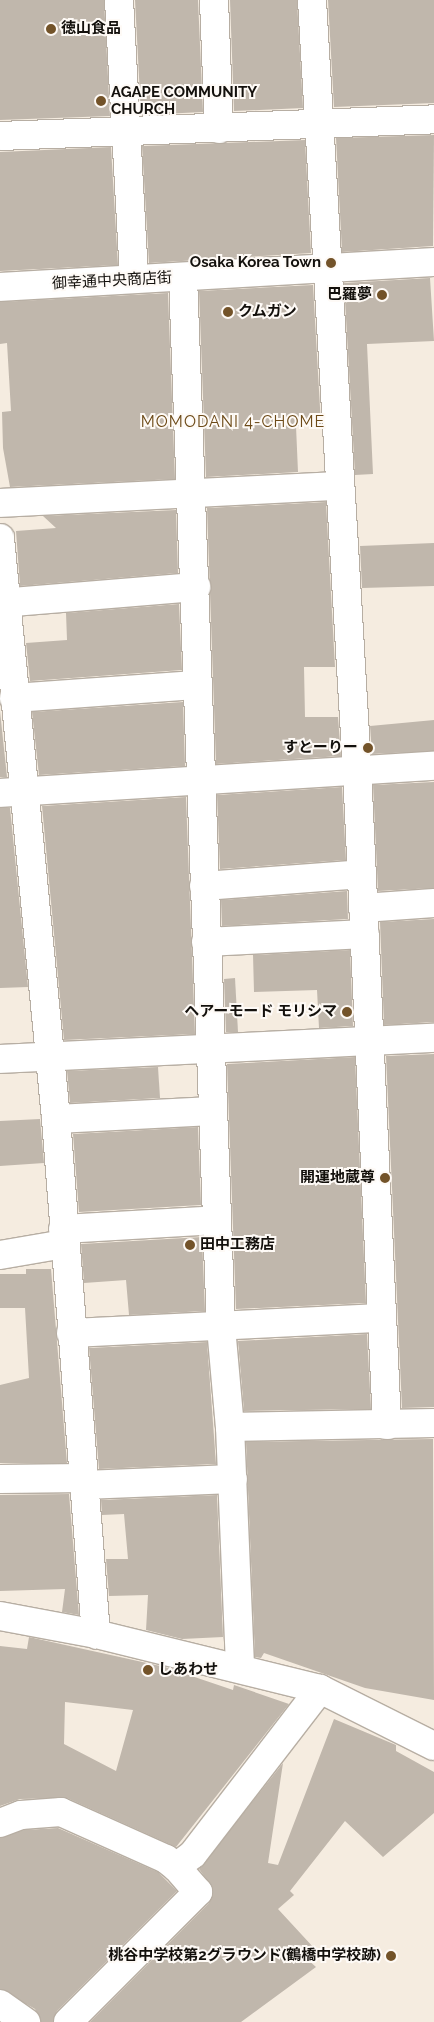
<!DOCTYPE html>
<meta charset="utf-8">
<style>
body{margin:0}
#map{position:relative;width:434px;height:2022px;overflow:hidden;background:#f5ece0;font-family:Raleway,"Noto Sans JP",sans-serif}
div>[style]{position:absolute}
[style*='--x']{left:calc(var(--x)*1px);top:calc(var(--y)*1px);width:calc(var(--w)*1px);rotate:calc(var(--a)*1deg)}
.building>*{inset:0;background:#c0b7ac}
.roads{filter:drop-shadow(1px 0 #b7aea3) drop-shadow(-1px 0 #b7aea3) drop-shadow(0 1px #b7aea3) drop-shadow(0 -1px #b7aea3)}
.minor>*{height:28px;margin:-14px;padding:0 14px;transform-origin:14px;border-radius:14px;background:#fff}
.dots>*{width:14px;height:14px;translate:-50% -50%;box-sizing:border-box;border:2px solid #fefaf6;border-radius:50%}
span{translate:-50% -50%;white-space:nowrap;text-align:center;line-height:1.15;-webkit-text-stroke:4px #fefaf6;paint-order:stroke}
.poi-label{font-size:15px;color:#13100c;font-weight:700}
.left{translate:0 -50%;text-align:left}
.right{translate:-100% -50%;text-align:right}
.street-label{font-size:15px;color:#13100c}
.neighbourhood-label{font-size:16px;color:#6c4916;letter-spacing:1px}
</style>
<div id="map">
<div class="building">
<div style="clip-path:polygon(0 0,104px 0,110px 116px,0 120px)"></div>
<div style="clip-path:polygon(135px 0,198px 0,203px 112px,141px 115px)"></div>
<div style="clip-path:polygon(230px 0,297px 0,303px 108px,234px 111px)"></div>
<div style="clip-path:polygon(328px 0,434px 0,434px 103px,334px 107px)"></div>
<div style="clip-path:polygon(434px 135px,433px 246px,342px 252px,336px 138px)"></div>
<div style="clip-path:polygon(305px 140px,311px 253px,149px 263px,142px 146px)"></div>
<div style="clip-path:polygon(111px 147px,118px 265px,0 271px,0 152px)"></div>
<div style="clip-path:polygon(430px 278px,434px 341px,367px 344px,373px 474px,355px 475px,344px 283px)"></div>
<div style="clip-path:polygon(313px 285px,321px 425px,296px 426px,298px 472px,206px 477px,199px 291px)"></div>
<div style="clip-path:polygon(168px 293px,175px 479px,10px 487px,3px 448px,2px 412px,11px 411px,7px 343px,0 344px,0 302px)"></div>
<div style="clip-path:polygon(326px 502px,335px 667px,304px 667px,305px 717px,338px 717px,341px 756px,216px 764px,207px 508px)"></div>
<div style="clip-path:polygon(176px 510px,178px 573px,20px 586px,16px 531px,56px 528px,43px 516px)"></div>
<div style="clip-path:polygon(434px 543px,434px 586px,362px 588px,360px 546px)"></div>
<div style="clip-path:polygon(179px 604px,182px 670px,30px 681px,26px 643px,67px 640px,66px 613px)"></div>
<div style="clip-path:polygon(183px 702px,185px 766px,39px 775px,32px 712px)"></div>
<div style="clip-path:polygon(0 711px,7px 777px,0 777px)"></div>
<div style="clip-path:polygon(434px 720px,434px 751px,372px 754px,370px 726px)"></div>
<div style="clip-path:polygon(434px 782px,434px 888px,378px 891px,373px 785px)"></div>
<div style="clip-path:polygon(342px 787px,346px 860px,220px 869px,217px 795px)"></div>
<div style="clip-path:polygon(186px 797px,195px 1034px,64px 1040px,42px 806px)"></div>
<div style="clip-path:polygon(0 808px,10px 808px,28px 987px,0 988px)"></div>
<div style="clip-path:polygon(347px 891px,348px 919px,222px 926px,221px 900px)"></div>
<div style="clip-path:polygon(434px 919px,434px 1022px,384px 1025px,380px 922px)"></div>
<div style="clip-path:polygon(350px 950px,353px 1026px,319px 1028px,317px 990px,254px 992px,253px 955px)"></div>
<div style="clip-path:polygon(235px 978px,238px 1032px,226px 1032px,224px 979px)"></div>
<div style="clip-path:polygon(434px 1054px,434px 1407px,402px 1408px,386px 1056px)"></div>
<div style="clip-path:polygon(355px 1057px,366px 1303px,236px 1309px,227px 1064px)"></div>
<div style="clip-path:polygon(158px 1067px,160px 1098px,70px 1103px,67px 1071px)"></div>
<div style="clip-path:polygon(40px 1119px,44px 1163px,0 1166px,0 1121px)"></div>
<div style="clip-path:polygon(198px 1127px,201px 1205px,79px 1212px,73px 1134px)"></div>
<div style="clip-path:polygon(202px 1237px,205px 1311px,129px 1315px,126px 1280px,84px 1283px,81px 1244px)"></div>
<div style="clip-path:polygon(26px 1269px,51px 1269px,67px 1463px,0 1463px,0 1385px,29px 1378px,25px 1308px,0 1308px,0 1274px,26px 1274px)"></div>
<div style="clip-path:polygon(367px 1334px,371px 1409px,244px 1411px,238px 1341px)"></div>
<div style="clip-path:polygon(207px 1342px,216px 1464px,99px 1469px,89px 1348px)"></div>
<div style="clip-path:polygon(433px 1439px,434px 1700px,365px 1688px,264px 1653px,261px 1658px,255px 1657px,246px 1442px)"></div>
<div style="clip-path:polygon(69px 1494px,79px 1615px,62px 1612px,65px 1589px,0 1591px,0 1495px)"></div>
<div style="clip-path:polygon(217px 1495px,223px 1637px,182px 1639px,146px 1630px,148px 1595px,109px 1596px,106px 1559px,128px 1559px,124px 1514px,102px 1515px,101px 1500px)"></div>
<div style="clip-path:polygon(evenodd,29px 1637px,165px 1667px,233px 1690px,234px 1685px,289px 1704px,176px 1847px,67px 1798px,20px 1799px,0 1806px,0 1646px,27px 1649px,29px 1637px,65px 1702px,133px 1710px,116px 1771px,64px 1744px,65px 1702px)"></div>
<div style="clip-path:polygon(334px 1719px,396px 1745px,396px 1751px,434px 1772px,434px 1813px,383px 1857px,345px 1821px,290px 1891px,294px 1895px,278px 1909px,314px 1948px,306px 1958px,316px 1967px,241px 2022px,90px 2022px,209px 1903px,213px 1888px,199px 1869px,283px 1763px,268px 1863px,278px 1865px)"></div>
<div style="clip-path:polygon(58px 1828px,158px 1872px,177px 1891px,57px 2011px,53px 2022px,41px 2022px,35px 2009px,0 1989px,0 1838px,24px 1830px)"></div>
</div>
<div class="roads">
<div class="minor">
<div style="--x:119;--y:0;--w:279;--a:86.9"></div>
<div style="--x:214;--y:0;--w:129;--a:87.8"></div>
<div style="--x:312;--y:0;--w:770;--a:86.65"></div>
<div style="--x:357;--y:769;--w:657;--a:87.38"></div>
<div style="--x:0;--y:136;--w:434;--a:-2.2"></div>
<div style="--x:183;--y:277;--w:1051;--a:87.93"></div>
<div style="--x:221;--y:1327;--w:100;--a:84.9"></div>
<div style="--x:230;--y:1427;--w:242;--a:87.6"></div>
<div style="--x:0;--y:287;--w:435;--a:-3.3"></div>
<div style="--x:0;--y:503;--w:339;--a:-2.9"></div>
<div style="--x:0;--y:538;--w:584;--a:84.49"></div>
<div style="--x:56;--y:1119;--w:517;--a:85.56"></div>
<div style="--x:0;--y:603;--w:197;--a:-4.7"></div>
<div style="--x:14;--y:698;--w:182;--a:-4.1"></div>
<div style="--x:0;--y:793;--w:435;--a:-3.6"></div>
<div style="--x:204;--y:886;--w:158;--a:-4.3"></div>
<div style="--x:363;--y:908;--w:71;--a:-4"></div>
<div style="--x:206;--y:942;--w:159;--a:-2.9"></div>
<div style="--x:0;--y:1059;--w:435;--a:-2.8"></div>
<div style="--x:56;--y:1119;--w:157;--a:-2.9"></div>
<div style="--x:63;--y:1229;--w:154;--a:-3.3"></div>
<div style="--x:0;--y:1255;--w:65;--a:-9.8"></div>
<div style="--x:71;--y:1333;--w:311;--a:-2.8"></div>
<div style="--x:230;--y:1427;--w:204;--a:-1.1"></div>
<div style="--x:0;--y:1479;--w:83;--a:-0.7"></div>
<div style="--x:84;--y:1485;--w:149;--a:-2.3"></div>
<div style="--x:0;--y:1616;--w:98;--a:10.6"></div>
<div style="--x:96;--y:1634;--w:231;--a:13.8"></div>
<div style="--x:320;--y:1689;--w:127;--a:26.6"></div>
<div style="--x:0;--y:1823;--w:22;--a:-21"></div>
<div style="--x:21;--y:1815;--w:40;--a:-4.3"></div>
<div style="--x:61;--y:1812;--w:115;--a:24.1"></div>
<div style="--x:166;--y:1859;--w:13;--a:39"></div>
<div style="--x:0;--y:2004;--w:32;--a:35"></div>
<div style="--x:68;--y:2022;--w:184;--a:-45"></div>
<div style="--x:198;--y:1892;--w:33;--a:-131"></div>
<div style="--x:176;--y:1867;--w:21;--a:-37"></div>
<div style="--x:193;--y:1854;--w:208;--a:-52.4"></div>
</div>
</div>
<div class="dots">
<div style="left:51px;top:29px;background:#735329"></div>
<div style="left:101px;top:101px;background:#735329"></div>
<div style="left:331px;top:263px;background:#735329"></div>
<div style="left:382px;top:295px;background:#735329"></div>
<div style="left:228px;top:312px;background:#735329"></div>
<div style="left:368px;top:748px;background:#735329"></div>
<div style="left:347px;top:1012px;background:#735329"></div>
<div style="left:385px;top:1178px;background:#735329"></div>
<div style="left:190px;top:1245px;background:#735329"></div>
<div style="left:148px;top:1670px;background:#735329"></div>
<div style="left:391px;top:1956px;background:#735329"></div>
</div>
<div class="poi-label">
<span class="left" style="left:61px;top:29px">徳山食品</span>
<span class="left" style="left:111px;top:101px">AGAPE COMMUNITY<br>CHURCH</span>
<span class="right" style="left:321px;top:263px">Osaka Korea Town</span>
<span class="right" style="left:372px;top:295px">巴羅夢</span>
<span class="left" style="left:238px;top:312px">クムガン</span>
<span class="right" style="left:358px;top:748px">すとーりー</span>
<span class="right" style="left:337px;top:1012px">ヘアーモード モリシマ</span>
<span class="right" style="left:375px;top:1178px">開運地蔵尊</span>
<span class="left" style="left:200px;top:1245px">田中工務店</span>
<span class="left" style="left:158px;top:1670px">しあわせ</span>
<span class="right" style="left:381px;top:1956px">桃谷中学校第2グラウンド(鶴橋中学校跡)</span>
</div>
<div class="street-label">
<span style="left:112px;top:281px;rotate:-3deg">御幸通中央商店街</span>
</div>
<div class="neighbourhood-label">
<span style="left:233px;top:422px">MOMODANI 4-CHOME</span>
</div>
</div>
